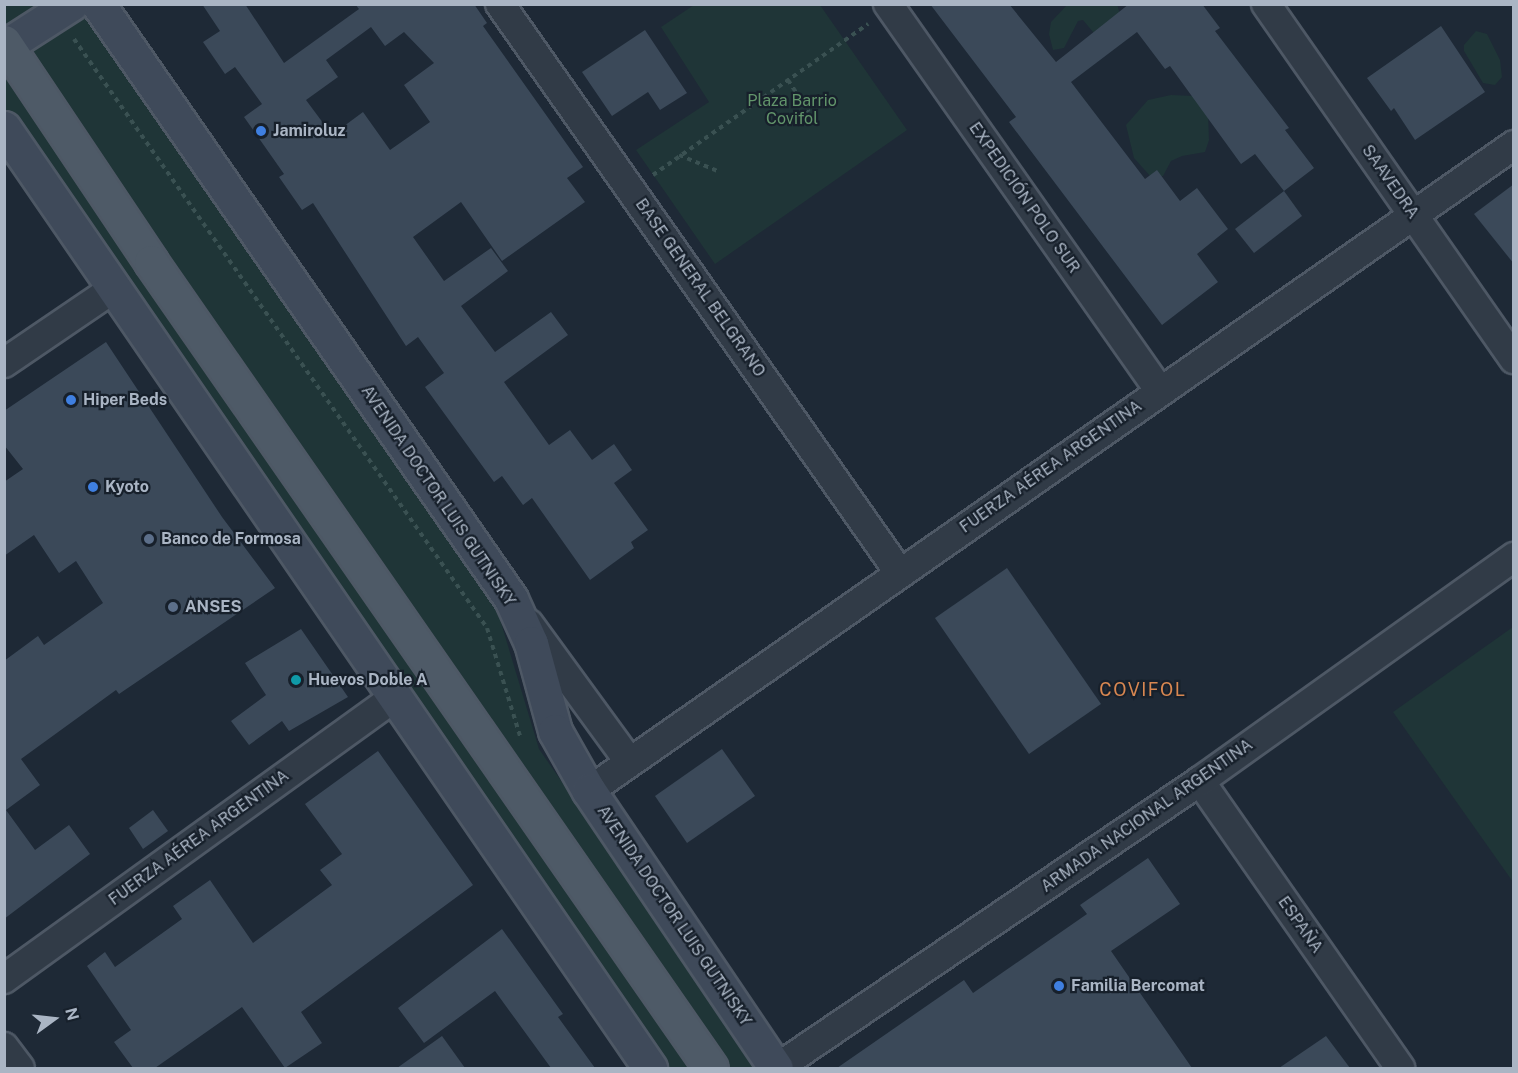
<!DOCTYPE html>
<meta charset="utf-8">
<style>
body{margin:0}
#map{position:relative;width:1518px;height:1073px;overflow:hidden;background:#1e2936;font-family:"Public Sans",sans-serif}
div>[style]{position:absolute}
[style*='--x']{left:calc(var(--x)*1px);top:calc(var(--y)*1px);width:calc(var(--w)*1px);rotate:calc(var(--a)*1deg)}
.green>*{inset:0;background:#1f3537}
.building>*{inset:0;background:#3b4959}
.path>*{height:4px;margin-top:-2px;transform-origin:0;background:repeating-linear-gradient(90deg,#3a5152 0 4.5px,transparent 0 9px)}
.roads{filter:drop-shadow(2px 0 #4e5865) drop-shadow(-2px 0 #4e5865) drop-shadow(0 2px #4e5865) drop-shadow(0 -2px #4e5865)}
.street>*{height:28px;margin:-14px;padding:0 14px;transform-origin:14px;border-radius:14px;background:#313b47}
.secondary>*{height:33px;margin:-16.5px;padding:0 16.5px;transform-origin:16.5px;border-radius:16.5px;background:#3f4a5a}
.primary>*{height:33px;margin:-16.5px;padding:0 16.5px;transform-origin:16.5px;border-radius:16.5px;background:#4e5a67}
.dots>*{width:16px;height:16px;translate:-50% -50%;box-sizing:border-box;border:3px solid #17202b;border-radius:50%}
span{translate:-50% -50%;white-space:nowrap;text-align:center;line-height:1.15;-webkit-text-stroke:4.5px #17202b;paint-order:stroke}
.park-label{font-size:16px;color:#62956b}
.poi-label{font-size:16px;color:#aab5c4;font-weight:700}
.left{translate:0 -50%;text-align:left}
.street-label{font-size:16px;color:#aab5c4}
.neighbourhood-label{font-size:18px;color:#d88751;letter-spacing:1.5px}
.frame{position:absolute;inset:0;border:6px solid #aab5c4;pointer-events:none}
.north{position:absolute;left:24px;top:989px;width:60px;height:60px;-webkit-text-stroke:4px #17202b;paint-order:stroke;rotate:75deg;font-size:16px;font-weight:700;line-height:24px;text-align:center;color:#aab5c4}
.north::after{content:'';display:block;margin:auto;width:21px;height:27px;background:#aab5c4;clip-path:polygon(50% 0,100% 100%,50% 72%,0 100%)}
</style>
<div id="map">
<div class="green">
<div style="clip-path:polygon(4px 5px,79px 5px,496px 606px,539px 749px,761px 1068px,668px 1068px,5px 114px)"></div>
<div style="clip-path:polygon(694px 5px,820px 5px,907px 130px,715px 264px,636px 150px,709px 102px,661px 27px)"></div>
<div style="clip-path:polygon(1067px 5px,1117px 4px,1123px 25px,1098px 38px,1083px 20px,1078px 21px,1064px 48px,1053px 50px,1049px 34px,1051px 22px)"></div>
<div style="clip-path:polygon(1476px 31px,1487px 34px,1500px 60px,1502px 77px,1495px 85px,1483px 83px,1464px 51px,1464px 45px)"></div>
<div style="clip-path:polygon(1171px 95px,1194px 96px,1208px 114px,1209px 140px,1205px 152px,1182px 156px,1171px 161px,1163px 176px,1151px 177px,1134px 158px,1126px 125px,1148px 100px)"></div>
<div style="clip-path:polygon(1513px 627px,1513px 882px,1393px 712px)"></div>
</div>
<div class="building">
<div style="clip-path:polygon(evenodd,202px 4px,245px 4px,284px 63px,359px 9px,355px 4px,474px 4px,487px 23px,483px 26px,583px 167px,567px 178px,585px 202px,502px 261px,461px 202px,413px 237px,444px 281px,491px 248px,508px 271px,461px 306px,495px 352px,551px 312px,568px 335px,504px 382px,549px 445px,570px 430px,592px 460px,614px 444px,632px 470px,614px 483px,648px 530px,631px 542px,634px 548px,590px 580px,532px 498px,523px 505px,502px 476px,494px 482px,425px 387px,444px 373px,418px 337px,406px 346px,313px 203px,302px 210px,279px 177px,284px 174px,244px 117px,262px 104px,235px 67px,225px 74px,203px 42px,220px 31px,202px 4px,371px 27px,385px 46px,404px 32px,434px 63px,404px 85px,430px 122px,390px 150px,363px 112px,332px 135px,306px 100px,338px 77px,326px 60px,371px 27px)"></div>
<div style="clip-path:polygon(930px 4px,1009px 4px,1056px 62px,1129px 4px,1202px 4px,1220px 28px,1215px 31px,1289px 128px,1285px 130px,1314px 168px,1284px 191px,1255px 154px,1241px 164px,1170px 66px,1165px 69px,1137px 32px,1071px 82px,1145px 179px,1157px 170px,1180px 201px,1197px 188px,1228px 229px,1197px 254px,1218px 282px,1162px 325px,1009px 122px,1016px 117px)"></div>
<div style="clip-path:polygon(1441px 26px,1485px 92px,1415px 140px,1394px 108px,1391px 111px,1367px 78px)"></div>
<div style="clip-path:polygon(645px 30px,687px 93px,660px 110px,648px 92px,612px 116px,582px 72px)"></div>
<div style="clip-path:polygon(1514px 184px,1514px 264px,1474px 214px)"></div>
<div style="clip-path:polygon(1284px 191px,1302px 216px,1254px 253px,1235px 229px)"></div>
<div style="clip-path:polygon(106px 342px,222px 517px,275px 588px,119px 694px,116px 690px,21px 759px,40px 785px,6px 810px,35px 850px,69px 825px,90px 854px,4px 919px,4px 661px,38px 636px,44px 645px,103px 603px,76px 561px,59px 573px,34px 535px,4px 556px,4px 482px,23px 469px,4px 445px,4px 411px)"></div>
<div style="clip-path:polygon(1007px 568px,1101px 704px,1029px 754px,935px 618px)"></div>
<div style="clip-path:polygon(301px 629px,348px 697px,289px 731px,282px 721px,249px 745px,231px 721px,266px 695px,245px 663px)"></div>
<div style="clip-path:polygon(722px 749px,755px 796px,687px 843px,655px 796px)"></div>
<div style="clip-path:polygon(378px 751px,473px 885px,301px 1012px,322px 1043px,285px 1068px,242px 1007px,155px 1068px,133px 1068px,114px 1042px,131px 1030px,87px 966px,105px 952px,115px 967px,182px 919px,173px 906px,210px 880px,253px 943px,332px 885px,320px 870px,342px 854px,305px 804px)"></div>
<div style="clip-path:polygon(153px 810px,168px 831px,143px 849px,129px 828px)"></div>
<div style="clip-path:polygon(1148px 858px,1180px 904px,1111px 951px,1192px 1068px,837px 1068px,964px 980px,973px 993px,1087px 914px,1080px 905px)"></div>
<div style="clip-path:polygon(502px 929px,563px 1014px,558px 1017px,595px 1068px,551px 1068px,495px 991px,424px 1043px,398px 1008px)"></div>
<div style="clip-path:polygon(442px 1036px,465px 1068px,397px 1068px)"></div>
<div style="clip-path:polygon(1326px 1036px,1350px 1068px,1279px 1068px)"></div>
</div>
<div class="path">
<div style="--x:74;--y:39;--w:719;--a:54.96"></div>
<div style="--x:487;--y:628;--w:113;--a:73"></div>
<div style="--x:788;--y:80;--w:38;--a:57"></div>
<div style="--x:679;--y:155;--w:44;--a:22.5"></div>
<div style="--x:653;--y:175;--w:263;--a:-35.1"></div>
</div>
<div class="roads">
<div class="street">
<div style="--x:500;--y:4;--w:694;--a:54.91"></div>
<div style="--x:888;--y:4;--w:473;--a:54.9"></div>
<div style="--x:1266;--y:4;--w:433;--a:55.1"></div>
<div style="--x:4;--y:363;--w:135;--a:-34.2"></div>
<div style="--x:529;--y:624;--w:170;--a:53.9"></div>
<div style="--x:1200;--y:781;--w:350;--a:55.1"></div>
<div style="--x:589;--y:791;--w:1128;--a:-34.93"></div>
<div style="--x:4;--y:979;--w:481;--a:-35.8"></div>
<div style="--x:4;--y:1047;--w:26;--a:53"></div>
<div style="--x:777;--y:1068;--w:511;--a:-34.16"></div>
<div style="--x:1200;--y:781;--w:386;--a:-35.5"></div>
</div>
<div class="secondary">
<div style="--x:98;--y:4;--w:724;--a:55.23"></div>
<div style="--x:511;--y:599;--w:48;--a:65.6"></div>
<div style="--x:531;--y:643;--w:91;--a:74.7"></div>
<div style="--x:555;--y:731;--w:69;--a:60.5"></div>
<div style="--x:589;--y:791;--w:334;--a:56"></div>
<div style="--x:4;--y:47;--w:80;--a:-32.7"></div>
<div style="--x:4;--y:128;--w:1141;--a:55.5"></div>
</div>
<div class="primary">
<div style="--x:4;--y:42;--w:265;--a:56.2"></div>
<div style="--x:151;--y:262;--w:981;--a:55.21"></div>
</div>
</div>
<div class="dots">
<div style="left:261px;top:131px;background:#3f7fe0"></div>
<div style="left:71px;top:400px;background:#3f7fe0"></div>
<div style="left:93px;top:487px;background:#3f7fe0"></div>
<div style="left:149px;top:539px;background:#5c6f8a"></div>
<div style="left:173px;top:607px;background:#5c6f8a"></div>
<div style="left:296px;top:680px;background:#0f9aa8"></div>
<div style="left:1059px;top:986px;background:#3f7fe0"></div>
</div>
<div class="park-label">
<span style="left:792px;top:110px">Plaza Barrio<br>Covifol</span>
</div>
<div class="poi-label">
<span class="left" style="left:273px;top:131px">Jamiroluz</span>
<span class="left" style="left:83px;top:400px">Hiper Beds</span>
<span class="left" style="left:105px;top:487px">Kyoto</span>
<span class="left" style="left:161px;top:539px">Banco de Formosa</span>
<span class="left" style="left:185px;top:607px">ANSES</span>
<span class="left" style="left:308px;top:680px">Huevos Doble A</span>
<span class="left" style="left:1071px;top:986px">Familia Bercomat</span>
</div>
<div class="street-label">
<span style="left:1390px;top:182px;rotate:55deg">SAAVEDRA</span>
<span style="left:1024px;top:198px;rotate:55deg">EXPEDICIÓN POLO SUR</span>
<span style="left:700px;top:288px;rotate:55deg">BASE GENERAL BELGRANO</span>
<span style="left:1051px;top:467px;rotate:-35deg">FUERZA AÉREA ARGENTINA</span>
<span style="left:438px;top:496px;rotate:56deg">AVENIDA DOCTOR LUIS GUTNISKY</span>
<span style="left:1147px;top:816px;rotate:-35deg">ARMADA NACIONAL ARGENTINA</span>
<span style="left:199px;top:838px;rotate:-36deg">FUERZA AÉREA ARGENTINA</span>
<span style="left:674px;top:916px;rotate:56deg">AVENIDA DOCTOR LUIS GUTNISKY</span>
<span style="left:1300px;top:925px;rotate:55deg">ESPAÑA</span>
</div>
<div class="neighbourhood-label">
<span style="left:1143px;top:690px">COVIFOL</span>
</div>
<div class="frame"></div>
<div class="north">N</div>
</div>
